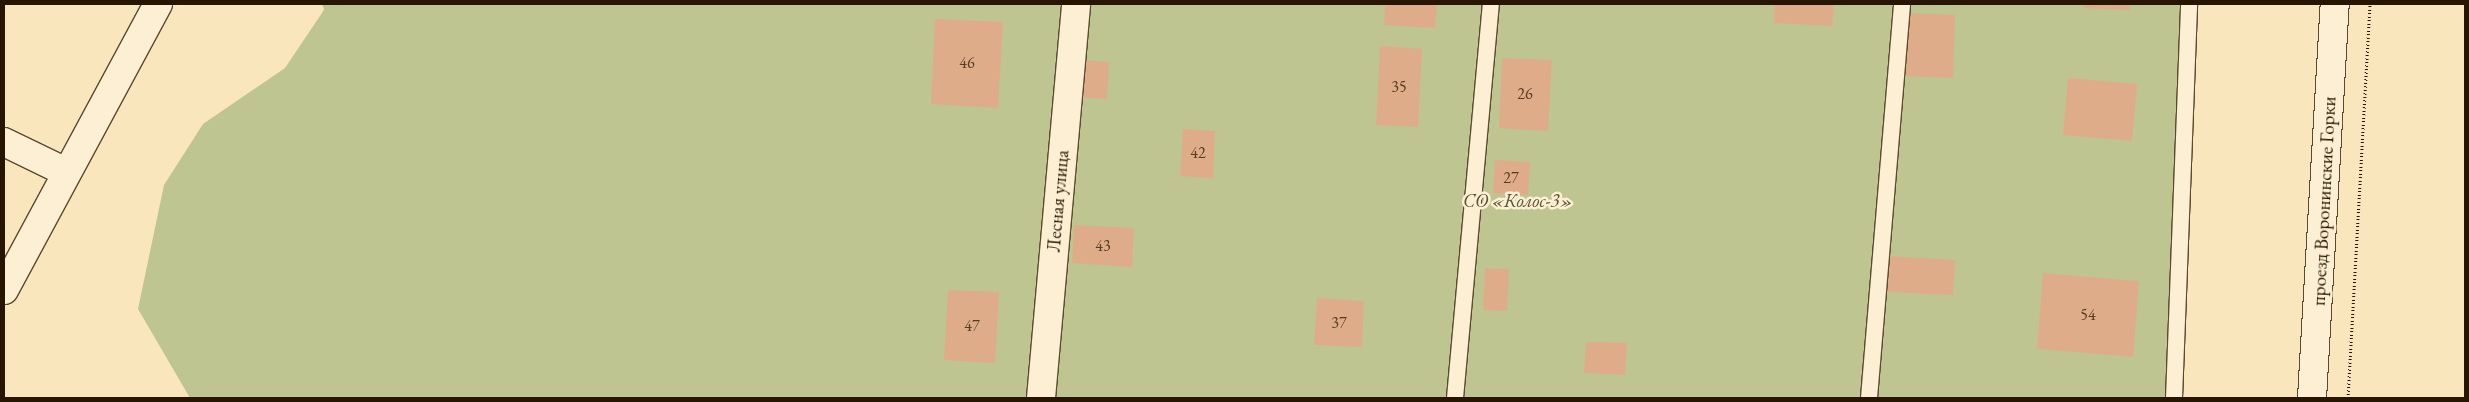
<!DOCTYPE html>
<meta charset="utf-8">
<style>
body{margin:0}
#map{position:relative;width:2469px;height:402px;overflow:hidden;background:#fae6bc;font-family:"EB Garamond",serif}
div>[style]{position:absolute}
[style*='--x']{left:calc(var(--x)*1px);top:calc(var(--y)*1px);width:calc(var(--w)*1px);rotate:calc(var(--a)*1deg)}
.green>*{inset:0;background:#bec591}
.building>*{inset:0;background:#dfac8a}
.path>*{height:3px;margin-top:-1.5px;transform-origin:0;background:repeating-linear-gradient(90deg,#281500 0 1px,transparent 0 3.5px)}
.roads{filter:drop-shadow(1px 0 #5c492f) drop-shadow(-1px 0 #5c492f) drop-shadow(0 1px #5c492f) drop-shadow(0 -1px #5c492f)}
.service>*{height:16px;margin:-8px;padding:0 8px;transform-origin:8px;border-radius:8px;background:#fcefd3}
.minor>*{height:28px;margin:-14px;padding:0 14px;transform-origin:14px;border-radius:14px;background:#fcefd3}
.tertiary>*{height:28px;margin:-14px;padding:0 14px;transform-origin:14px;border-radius:14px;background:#fcefd3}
span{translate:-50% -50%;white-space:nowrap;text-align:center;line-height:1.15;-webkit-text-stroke:5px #fcefd3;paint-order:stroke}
.number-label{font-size:16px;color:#563b22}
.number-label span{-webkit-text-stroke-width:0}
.street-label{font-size:19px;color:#281500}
.park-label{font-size:19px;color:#5c5333;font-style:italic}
.frame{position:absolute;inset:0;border:5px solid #281500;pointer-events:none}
</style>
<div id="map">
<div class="green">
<div style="clip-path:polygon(322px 4px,2198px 4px,2173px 398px,190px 398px,138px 309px,164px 185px,203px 124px,285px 68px,324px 10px)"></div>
</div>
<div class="building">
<div style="clip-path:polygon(1385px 4px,1437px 4px,1435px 28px,1384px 25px)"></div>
<div style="clip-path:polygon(1775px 4px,1834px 4px,1832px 26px,1774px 23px)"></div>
<div style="clip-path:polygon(2084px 4px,2130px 4px,2130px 10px,2084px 8px)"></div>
<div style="clip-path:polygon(1907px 13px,1955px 15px,1953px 78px,1904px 76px)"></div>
<div style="clip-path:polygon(935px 19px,1003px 22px,998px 108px,931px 104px)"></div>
<div style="clip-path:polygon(1380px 46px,1422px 49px,1418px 127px,1376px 125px)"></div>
<div style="clip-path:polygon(1502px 58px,1552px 60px,1548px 131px,1499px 128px)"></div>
<div style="clip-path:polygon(1080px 60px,1109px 62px,1107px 99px,1078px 97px)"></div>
<div style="clip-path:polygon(2068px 78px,2137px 84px,2132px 141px,2063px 135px)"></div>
<div style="clip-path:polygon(1183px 129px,1215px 131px,1213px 178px,1180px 176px)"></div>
<div style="clip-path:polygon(1495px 160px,1530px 162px,1528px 195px,1493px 193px)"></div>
<div style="clip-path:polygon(1074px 225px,1134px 228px,1132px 267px,1072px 263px)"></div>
<div style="clip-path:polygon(1888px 256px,1955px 260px,1953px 295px,1887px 292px)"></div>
<div style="clip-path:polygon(1485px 268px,1509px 269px,1507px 311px,1483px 310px)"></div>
<div style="clip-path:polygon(2043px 273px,2139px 281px,2133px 357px,2037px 349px)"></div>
<div style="clip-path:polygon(948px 290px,999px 292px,995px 363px,944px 360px)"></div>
<div style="clip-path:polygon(1317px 298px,1364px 301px,1362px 347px,1314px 345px)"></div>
<div style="clip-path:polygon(1586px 342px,1627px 343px,1625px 375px,1584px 373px)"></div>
</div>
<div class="path">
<div style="--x:2348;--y:398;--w:395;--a:-86.8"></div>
</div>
<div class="roads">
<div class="service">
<div style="--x:1455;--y:398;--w:396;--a:-84.8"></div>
<div style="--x:1869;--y:398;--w:395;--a:-85.2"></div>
<div style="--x:2174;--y:398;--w:394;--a:-87.8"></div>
</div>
<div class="minor">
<div style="--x:4;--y:142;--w:69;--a:25.8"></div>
<div style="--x:4;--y:290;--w:325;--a:-61.7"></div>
<div style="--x:1041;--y:398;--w:396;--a:-84.9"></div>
</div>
<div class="tertiary">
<div style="--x:2312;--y:398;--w:395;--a:-86.7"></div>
</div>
</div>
<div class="number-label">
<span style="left:967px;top:63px">46</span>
<span style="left:1399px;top:87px">35</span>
<span style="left:1525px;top:94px">26</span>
<span style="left:1198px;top:153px">42</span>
<span style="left:1511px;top:178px">27</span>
<span style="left:1103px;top:246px">43</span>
<span style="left:2088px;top:315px">54</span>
<span style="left:1339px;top:323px">37</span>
<span style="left:972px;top:326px">47</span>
</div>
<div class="street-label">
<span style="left:1058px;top:201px;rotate:-85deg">Лесная улица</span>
<span style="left:2324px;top:201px;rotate:-87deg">проезд Воронинские Горки</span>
</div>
<div class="park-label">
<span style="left:1518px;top:201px">СО «Колос-3»</span>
</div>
<div class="frame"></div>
</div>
